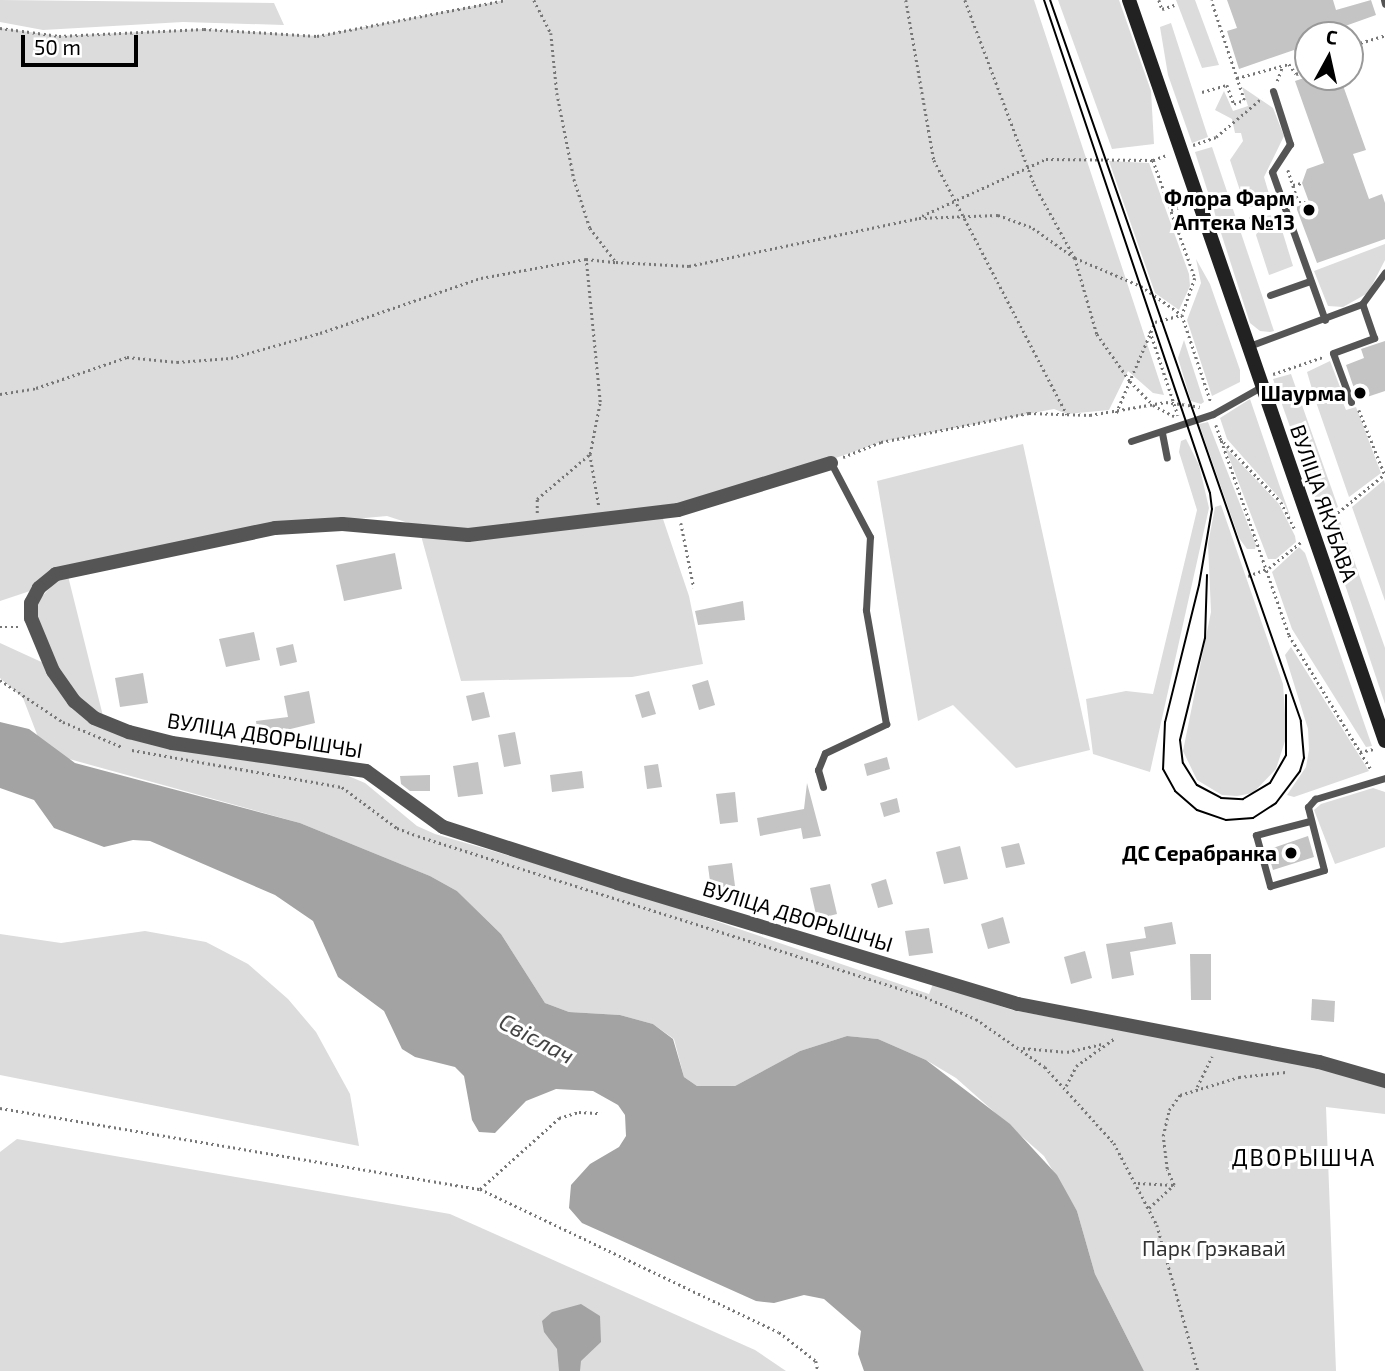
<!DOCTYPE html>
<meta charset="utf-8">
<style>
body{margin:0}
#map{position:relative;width:1385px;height:1371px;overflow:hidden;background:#fff;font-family:"Exo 2",sans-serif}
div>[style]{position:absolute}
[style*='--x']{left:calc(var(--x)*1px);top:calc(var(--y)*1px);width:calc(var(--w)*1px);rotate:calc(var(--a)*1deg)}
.green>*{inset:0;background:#dcdcdc}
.water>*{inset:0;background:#a3a3a3}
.building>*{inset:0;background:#c4c4c4}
.path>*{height:2.5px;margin-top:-1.25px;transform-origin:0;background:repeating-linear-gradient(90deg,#777 0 2px,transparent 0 5.5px)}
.service>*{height:7px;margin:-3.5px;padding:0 3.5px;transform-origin:3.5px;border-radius:3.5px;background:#555}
.minor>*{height:14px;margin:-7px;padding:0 7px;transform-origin:7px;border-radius:7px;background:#555}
.secondary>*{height:14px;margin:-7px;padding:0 7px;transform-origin:7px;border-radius:7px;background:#222}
.tram>*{height:2px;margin:-1px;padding:0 1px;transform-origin:1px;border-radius:1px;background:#000}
.dots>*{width:19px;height:19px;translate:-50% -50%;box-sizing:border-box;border:4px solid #fff;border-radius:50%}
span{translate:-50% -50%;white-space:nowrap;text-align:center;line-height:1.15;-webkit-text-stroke:6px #fff;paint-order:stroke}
.poi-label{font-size:21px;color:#000;font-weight:700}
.right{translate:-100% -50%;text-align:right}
.street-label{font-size:21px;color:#000}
.park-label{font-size:21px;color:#333}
.water-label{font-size:23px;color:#444;font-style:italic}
.neighbourhood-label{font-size:23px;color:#000;letter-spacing:2px}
.north{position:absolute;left:1294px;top:21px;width:70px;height:70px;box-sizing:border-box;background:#fff;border:2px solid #999;border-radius:50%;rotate:8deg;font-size:19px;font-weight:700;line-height:28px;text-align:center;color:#000}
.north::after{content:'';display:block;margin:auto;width:24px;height:32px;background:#000;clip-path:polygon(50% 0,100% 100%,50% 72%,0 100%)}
.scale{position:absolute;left:21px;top:35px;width:117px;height:32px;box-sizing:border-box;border:4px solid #000;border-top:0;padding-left:9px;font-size:21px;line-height:24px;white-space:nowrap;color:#000;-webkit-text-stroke:5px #fff;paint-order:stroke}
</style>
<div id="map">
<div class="green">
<div style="clip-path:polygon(0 0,274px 3px,284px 25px,183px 22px,43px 30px,0 22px)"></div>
<div style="clip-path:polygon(505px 0,1034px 0,1164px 395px,1153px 393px,1128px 371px,1109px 410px,1067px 414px,1054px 409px,881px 442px,663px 519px,689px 596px,703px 664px,632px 677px,461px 681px,420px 532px,430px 530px,387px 516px,277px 526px,56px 573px,39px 588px,0 601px,0 28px,59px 36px,204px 29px,317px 36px)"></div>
<div style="clip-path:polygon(1058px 0,1119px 0,1151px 91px,1154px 144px,1112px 149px)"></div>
<div style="clip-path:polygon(1176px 0,1195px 0,1219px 65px,1202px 68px)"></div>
<div style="clip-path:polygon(1171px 23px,1208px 137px,1192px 143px,1168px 75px,1160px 27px)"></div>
<div style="clip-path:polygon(1242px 87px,1273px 108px,1284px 136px,1264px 177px,1272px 204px,1264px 208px,1245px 206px,1230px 160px,1243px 141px,1241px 133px,1235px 133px,1232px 119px,1215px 110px,1224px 91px,1233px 111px,1248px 106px)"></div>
<div style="clip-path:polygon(1212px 147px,1274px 331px,1270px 332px,1260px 331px,1250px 323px,1195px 152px)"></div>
<div style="clip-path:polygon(1109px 161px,1149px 163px,1189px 274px,1190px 286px,1179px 310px,1155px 293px)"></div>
<div style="clip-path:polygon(1277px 214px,1293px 266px,1269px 275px,1256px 235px,1266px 216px)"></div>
<div style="clip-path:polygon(1385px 244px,1385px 260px,1368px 293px,1343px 307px,1328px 306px,1314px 271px)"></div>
<div style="clip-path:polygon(1196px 259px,1210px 284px,1240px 370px,1240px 382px,1212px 396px,1187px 320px,1201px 283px)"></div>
<div style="clip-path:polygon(1184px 340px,1204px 402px,1201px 404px,1191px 401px,1178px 358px)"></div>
<div style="clip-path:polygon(1330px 361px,1340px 387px,1314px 396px,1307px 372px)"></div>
<div style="clip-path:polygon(1291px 374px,1338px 507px,1322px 517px,1273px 379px)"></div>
<div style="clip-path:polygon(1339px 393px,1346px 410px,1356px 407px,1381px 473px,1349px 497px,1316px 402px)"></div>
<div style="clip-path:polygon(1250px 399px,1280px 487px,1291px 518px,1283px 502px,1227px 439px,1220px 418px)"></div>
<div style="clip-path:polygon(1208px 422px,1256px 545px,1255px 549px,1247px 549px,1239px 538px,1199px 424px)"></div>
<div style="clip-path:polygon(1186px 439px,1199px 465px,1209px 508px,1150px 772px,1093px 754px,1086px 699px,1126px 691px,1153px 694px,1197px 510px,1179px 452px,1181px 441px)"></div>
<div style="clip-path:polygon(1023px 444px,1090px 750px,1016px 768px,953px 705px,918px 721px,877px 481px)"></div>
<div style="clip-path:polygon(1225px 447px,1279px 504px,1295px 536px,1296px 542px,1276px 559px,1268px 559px)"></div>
<div style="clip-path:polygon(1384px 480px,1385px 484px,1385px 601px,1352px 507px)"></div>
<div style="clip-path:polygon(1221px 505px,1283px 684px,1285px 714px,1286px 738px,1276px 769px,1253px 793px,1237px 796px,1222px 795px,1197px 780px,1183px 751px,1211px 612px,1208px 544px,1215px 507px)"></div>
<div style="clip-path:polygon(1339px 518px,1385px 648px,1385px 704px,1326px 528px)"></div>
<div style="clip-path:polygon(1299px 547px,1305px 553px,1372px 746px,1366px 747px,1292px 629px,1272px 572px)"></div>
<div style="clip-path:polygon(68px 576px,105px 724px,339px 772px,365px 783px,417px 826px,435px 834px,616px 887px,929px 994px,933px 984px,1012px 1010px,1319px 1066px,1385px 1085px,1385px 1114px,1326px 1107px,1336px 1371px,1144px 1371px,1095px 1274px,1077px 1211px,1044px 1156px,956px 1078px,926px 1060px,878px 1039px,847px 1036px,800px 1051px,735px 1086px,697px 1086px,684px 1077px,674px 1039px,653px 1024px,620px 1015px,569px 1012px,545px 1003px,501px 934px,457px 891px,430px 876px,300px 823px,62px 757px,38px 737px,23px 698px,0 678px,0 643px,48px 665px,35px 604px,57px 580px)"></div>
<div style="clip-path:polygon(1291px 647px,1369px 771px,1294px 797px,1287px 795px,1306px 767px,1309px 750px,1308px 729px,1285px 655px)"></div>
<div style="clip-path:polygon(1373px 788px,1385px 792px,1385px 847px,1335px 864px,1314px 810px,1321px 804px)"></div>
<div style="clip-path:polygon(145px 931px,206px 942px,248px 964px,288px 999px,316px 1032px,350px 1094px,359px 1146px,0 1075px,0 934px,61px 943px)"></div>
<div style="clip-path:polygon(17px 1139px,450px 1214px,755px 1350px,786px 1371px,0 1371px,0 1152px)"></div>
</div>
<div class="water">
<div style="clip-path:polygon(0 722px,29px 729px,75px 763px,300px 823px,430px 876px,457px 891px,501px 934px,545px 1003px,569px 1012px,620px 1015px,653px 1024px,673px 1039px,684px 1077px,697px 1086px,735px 1086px,800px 1051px,847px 1036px,878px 1039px,926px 1060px,1010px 1124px,1057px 1175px,1077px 1211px,1095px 1274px,1144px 1371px,864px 1371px,858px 1354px,861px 1331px,824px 1299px,804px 1295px,774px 1303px,756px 1301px,582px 1223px,569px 1208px,571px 1185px,590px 1164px,619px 1147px,626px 1136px,625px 1115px,618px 1105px,593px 1091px,556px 1089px,526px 1101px,495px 1133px,479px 1132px,472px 1120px,464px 1076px,455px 1067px,415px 1057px,402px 1049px,384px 1011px,338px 977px,313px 921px,275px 895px,150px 841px,133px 840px,104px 847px,54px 828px,34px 800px,0 788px)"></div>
<div style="clip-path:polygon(581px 1304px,600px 1316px,601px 1342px,581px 1361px,580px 1371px,559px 1371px,557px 1349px,544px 1332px,542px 1321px,552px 1312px)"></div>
</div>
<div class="building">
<div style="clip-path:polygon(1227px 0,1333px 0,1336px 10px,1371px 0,1376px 15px,1320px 35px,1308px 35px,1308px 77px,1340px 77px,1366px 150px,1353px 154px,1369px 199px,1382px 194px,1385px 203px,1385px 239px,1317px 263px,1296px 207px,1309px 202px,1302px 183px,1307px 169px,1324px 163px,1295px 81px,1304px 78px,1294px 50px,1239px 69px,1227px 31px,1237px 28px)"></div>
<div style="clip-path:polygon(1385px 341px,1385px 391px,1358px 400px,1346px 365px,1364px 358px,1361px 349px)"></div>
<div style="clip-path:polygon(395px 553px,402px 589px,344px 601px,336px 565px)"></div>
<div style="clip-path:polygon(743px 601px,745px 620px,698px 625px,695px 611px)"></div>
<div style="clip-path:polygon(254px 632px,260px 660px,226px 667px,219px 639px)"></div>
<div style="clip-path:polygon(293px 644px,297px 662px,280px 666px,276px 648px)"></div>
<div style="clip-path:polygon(143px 673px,148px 703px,120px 707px,115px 678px)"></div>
<div style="clip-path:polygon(708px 680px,715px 705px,699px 710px,692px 685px)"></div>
<div style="clip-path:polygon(309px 691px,315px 723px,258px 737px,256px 721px,288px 717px,284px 696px)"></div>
<div style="clip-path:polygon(649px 691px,656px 714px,642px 718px,635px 695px)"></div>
<div style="clip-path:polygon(484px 692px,490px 717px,472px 721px,466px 696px)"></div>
<div style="clip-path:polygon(515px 732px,521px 764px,504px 767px,498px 735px)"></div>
<div style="clip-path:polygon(887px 757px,890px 769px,867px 776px,864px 764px)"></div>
<div style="clip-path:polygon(478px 762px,483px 794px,458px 797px,453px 766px)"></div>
<div style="clip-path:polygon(658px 764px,662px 787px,647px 789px,644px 766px)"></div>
<div style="clip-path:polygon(582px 771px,584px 788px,552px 792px,550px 775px)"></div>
<div style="clip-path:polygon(430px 775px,430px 791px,410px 791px,401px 784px,400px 776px)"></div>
<div style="clip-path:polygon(807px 783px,821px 836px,803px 839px,801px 828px,760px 836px,757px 818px,804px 809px)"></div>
<div style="clip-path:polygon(735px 792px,738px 822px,720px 824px,716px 794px)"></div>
<div style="clip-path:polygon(897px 798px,900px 812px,884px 817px,880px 803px)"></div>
<div style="clip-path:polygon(1308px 836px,1314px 857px,1273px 870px,1267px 850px)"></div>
<div style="clip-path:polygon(1019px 843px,1025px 864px,1006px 868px,1001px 847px)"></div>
<div style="clip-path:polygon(960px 846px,968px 879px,944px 884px,936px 852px)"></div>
<div style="clip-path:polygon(732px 863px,735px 886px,711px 889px,708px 866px)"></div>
<div style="clip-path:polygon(886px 879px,893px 904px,878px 908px,871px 884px)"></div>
<div style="clip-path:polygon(830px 884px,837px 914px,817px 919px,810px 888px)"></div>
<div style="clip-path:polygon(1003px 917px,1010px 943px,988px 949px,981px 924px)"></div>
<div style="clip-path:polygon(1172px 922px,1176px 944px,1130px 952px,1134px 975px,1112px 979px,1106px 944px,1146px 938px,1144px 927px)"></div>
<div style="clip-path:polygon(929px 928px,933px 953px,909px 956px,905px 931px)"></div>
<div style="clip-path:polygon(1085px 951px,1092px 978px,1071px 984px,1064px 957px)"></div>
<div style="clip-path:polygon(1190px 954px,1211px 954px,1211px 1000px,1191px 1000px)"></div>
<div style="clip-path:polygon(1312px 999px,1335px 1001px,1334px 1022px,1311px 1020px)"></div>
</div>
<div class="path">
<div style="--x:534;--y:0;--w:37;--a:63"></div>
<div style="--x:551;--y:33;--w:60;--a:84.3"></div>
<div style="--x:557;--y:93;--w:88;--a:78.8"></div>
<div style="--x:574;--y:179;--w:52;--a:71.9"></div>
<div style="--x:590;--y:228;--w:43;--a:52.6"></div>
<div style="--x:616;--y:262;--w:73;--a:3.1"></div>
<div style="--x:689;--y:266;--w:235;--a:-11.8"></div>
<div style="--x:919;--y:218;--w:79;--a:-2.2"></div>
<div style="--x:998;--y:215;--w:37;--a:20"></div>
<div style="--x:1033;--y:228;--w:52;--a:35.5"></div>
<div style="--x:1075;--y:258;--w:79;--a:73.9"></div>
<div style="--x:1097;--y:334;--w:57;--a:54.9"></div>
<div style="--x:1130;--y:381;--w:33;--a:46"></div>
<div style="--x:1153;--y:405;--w:24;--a:28"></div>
<div style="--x:906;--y:0;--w:162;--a:80.1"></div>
<div style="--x:934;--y:160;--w:287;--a:62.4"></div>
<div style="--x:965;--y:0;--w:197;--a:69.4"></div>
<div style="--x:1034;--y:184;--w:85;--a:61"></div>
<div style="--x:1075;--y:258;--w:72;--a:23"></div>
<div style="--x:1141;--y:286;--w:50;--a:35.3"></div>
<div style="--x:1159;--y:0;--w:9;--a:72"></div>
<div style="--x:1162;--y:9;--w:13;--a:-18"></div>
<div style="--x:0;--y:28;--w:60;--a:7.7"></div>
<div style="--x:59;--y:36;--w:145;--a:-2.8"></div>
<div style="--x:204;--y:29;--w:113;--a:3.5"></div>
<div style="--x:317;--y:36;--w:191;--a:-10.8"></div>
<div style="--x:1350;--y:46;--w:37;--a:-17"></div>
<div style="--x:1237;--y:78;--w:54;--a:-15.1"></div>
<div style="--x:1289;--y:64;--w:12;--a:55"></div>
<div style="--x:1296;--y:74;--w:13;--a:-18"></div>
<div style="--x:1277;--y:81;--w:15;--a:-70"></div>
<div style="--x:1202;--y:92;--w:26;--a:-16"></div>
<div style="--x:1227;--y:85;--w:20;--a:70"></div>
<div style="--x:1234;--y:104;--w:11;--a:-22"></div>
<div style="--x:1244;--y:100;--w:105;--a:-108.3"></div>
<div style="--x:1193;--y:145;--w:24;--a:-19"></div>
<div style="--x:1216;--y:137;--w:60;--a:-40.3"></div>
<div style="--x:1153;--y:160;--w:125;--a:70.4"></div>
<div style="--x:1195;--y:278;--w:39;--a:109"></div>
<div style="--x:1182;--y:315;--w:92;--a:71.6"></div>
<div style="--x:1288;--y:170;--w:32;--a:72"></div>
<div style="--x:1293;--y:185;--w:9;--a:-13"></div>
<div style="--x:1293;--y:202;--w:16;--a:0"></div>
<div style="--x:1171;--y:210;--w:14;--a:-21"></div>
<div style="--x:922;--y:216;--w:136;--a:-24.7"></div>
<div style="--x:1046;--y:159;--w:107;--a:0.5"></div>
<div style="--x:1153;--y:160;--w:15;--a:-20"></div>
<div style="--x:1244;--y:220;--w:32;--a:-20"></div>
<div style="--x:1150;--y:331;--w:89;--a:71.6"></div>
<div style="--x:1273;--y:374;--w:53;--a:-18.8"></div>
<div style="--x:0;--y:394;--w:36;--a:-9"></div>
<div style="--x:36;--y:388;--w:96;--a:-18.8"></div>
<div style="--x:127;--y:357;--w:50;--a:5.7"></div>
<div style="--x:177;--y:362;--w:54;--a:-4.2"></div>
<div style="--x:231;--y:358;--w:92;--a:-15.7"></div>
<div style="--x:320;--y:333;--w:170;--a:-18.9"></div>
<div style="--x:481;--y:278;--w:107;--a:-10.3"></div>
<div style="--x:586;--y:259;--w:30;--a:6"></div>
<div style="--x:1309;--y:401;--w:29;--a:-20"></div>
<div style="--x:1359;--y:410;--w:70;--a:68.2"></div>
<div style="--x:1116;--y:413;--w:99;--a:-66.8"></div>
<div style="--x:1155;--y:322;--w:27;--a:-15"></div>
<div style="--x:1216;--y:425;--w:222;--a:70.8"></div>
<div style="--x:1289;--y:635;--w:159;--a:58.6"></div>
<div style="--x:1220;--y:438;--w:88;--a:46.4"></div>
<div style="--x:1281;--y:502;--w:30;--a:63"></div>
<div style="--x:590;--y:454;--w:53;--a:80.2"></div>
<div style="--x:843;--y:457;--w:41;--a:-21.5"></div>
<div style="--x:881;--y:442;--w:151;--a:-11.1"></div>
<div style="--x:1029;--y:413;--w:61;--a:1.9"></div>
<div style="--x:1090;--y:415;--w:77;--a:-9.7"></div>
<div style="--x:1166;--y:402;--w:34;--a:8"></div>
<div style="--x:537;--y:513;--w:14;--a:-90"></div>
<div style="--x:537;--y:499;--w:70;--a:-40.3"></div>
<div style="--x:590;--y:454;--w:53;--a:-79.1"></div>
<div style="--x:600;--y:402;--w:144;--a:-95.6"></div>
<div style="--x:681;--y:523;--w:66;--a:78.7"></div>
<div style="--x:1325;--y:523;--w:77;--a:-39.2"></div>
<div style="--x:1248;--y:576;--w:22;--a:-21"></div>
<div style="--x:1269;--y:568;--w:41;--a:-39.1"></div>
<div style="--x:0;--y:627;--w:18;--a:0"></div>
<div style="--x:0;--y:680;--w:76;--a:33.7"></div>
<div style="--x:63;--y:722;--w:64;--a:23"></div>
<div style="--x:132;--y:750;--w:213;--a:10"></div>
<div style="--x:342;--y:787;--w:69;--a:36.7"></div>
<div style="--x:397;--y:828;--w:22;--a:21"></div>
<div style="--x:418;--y:836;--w:527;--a:17.57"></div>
<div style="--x:920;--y:995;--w:61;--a:23.2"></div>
<div style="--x:976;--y:1019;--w:84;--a:34.8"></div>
<div style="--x:1045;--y:1067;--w:103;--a:47.8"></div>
<div style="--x:1114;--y:1143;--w:93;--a:62.3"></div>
<div style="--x:1157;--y:1225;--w:152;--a:74.3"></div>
<div style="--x:1360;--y:752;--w:14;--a:-12"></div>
<div style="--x:1023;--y:1048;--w:44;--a:5.2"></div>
<div style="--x:1067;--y:1052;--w:37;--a:-13"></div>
<div style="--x:1066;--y:1086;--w:22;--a:-63"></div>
<div style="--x:1076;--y:1066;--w:48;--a:-35.7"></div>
<div style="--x:1197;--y:1087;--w:34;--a:-64"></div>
<div style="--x:0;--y:1108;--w:487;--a:9.6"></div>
<div style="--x:480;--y:1189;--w:106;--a:-41.9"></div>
<div style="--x:559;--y:1118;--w:21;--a:-17"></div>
<div style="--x:579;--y:1112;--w:22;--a:3"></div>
<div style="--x:1138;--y:1183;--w:36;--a:3"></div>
<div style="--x:1174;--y:1185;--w:17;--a:-114"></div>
<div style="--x:1167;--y:1169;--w:33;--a:-97"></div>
<div style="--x:1163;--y:1136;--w:27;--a:-77"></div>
<div style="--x:1169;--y:1110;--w:19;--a:-54"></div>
<div style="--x:1180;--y:1095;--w:62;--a:-17"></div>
<div style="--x:1239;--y:1077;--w:47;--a:-6.1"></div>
<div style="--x:480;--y:1189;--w:331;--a:25.6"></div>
<div style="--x:779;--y:1332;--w:47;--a:38.1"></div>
<div style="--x:816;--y:1361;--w:10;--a:79"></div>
<div style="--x:1149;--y:1208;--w:34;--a:-43"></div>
</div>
<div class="service">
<div style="--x:1384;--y:0;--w:4;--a:76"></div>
<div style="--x:1273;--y:91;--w:56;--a:72.2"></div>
<div style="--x:1290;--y:144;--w:33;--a:123"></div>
<div style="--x:1272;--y:172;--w:157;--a:70.3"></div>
<div style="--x:1270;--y:295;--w:42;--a:-19.3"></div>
<div style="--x:1249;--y:346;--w:121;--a:-20.4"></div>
<div style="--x:1362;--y:304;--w:39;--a:-54"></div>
<div style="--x:1351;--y:402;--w:52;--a:-110.2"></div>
<div style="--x:1333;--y:353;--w:44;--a:-20.1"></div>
<div style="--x:1374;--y:338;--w:36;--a:-109"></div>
<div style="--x:1162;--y:433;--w:25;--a:79"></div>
<div style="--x:1131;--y:441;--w:86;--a:-18.2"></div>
<div style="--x:1213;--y:414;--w:55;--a:-29.4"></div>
<div style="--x:823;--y:787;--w:18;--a:-106"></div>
<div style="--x:818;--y:770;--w:18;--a:-68"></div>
<div style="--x:825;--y:753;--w:68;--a:-25.4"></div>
<div style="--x:886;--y:724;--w:116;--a:-100"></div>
<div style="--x:866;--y:610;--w:73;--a:-86.9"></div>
<div style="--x:870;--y:537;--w:84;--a:-117.8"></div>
<div style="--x:1310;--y:821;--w:56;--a:165.5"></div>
<div style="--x:1256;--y:835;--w:53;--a:74.6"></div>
<div style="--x:1270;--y:886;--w:56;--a:-16.5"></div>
<div style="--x:1324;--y:870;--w:65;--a:-104.3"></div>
<div style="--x:1308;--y:807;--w:11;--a:-49"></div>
<div style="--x:1315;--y:799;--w:73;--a:-16.7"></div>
</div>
<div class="minor">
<div style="--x:831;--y:463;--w:160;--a:162.9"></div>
<div style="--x:678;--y:510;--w:211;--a:173.2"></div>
<div style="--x:468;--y:535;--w:126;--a:-175"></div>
<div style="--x:342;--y:524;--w:67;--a:176.6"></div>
<div style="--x:275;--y:528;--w:224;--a:168.1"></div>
<div style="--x:56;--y:574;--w:22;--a:141"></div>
<div style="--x:39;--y:588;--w:17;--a:118"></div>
<div style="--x:31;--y:603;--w:15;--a:90"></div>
<div style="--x:31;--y:618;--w:57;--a:67.5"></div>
<div style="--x:53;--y:671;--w:37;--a:55"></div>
<div style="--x:74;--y:701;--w:26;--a:40"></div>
<div style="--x:94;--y:718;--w:38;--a:22"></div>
<div style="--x:129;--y:732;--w:44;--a:14.3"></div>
<div style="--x:172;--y:743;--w:196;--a:8.2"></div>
<div style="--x:366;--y:771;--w:95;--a:36"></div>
<div style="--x:443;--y:827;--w:183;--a:17.8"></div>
<div style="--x:617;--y:883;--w:419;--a:16.8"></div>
<div style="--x:1018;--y:1004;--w:307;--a:10.9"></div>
<div style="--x:1319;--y:1062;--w:69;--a:16.1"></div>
</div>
<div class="secondary">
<div style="--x:1129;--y:0;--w:784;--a:70.94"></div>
</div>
<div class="tram">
<div style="--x:1044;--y:0;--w:520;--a:71.39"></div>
<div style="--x:1210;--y:493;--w:16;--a:83"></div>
<div style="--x:1212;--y:509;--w:77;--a:99.7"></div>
<div style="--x:1199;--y:585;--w:141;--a:103.9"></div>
<div style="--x:1165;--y:722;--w:47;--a:92.4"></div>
<div style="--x:1163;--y:769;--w:25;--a:61"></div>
<div style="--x:1175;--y:791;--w:29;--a:41"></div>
<div style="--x:1197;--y:810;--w:31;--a:19"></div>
<div style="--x:1226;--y:820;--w:27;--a:-4"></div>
<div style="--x:1253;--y:818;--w:27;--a:-33"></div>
<div style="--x:1276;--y:803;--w:40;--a:-53"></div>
<div style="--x:1300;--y:771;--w:14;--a:-73"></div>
<div style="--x:1304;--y:758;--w:37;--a:-95"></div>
<div style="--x:1301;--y:721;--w:763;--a:-109.19"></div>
<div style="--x:1207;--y:575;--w:63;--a:91.8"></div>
<div style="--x:1205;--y:638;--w:105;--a:103.8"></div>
<div style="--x:1180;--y:740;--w:23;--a:83"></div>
<div style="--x:1183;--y:763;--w:26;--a:58"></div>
<div style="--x:1197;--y:785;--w:27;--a:28"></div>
<div style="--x:1221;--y:798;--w:22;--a:3"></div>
<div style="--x:1243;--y:799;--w:31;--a:-31"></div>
<div style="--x:1270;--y:783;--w:32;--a:-60"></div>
<div style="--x:1286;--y:755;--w:60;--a:-90"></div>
</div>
<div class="dots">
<div style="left:1309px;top:210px;background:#000"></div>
<div style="left:1360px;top:393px;background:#000"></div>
<div style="left:1291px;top:853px;background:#000"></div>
</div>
<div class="poi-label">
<span class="right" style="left:1295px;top:210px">Флора Фарм<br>Аптека №13</span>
<span class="right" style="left:1346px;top:393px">Шаурма</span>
<span class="right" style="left:1277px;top:853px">ДС Серабранка</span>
</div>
<div class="street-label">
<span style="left:1324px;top:503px;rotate:71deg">ВУЛІЦА ЯКУБАВА</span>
<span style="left:265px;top:735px;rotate:9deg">ВУЛІЦА ДВОРЫШЧЫ</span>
<span style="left:798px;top:916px;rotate:17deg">ВУЛІЦА ДВОРЫШЧЫ</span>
</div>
<div class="park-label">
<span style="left:1214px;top:1248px">Парк Грэкавай</span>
</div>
<div class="water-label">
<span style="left:537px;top:1038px;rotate:28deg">Свіслач</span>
</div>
<div class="neighbourhood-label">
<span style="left:1304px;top:1157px">ДВОРЫШЧА</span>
</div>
<div class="north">С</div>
<div class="scale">50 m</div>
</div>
